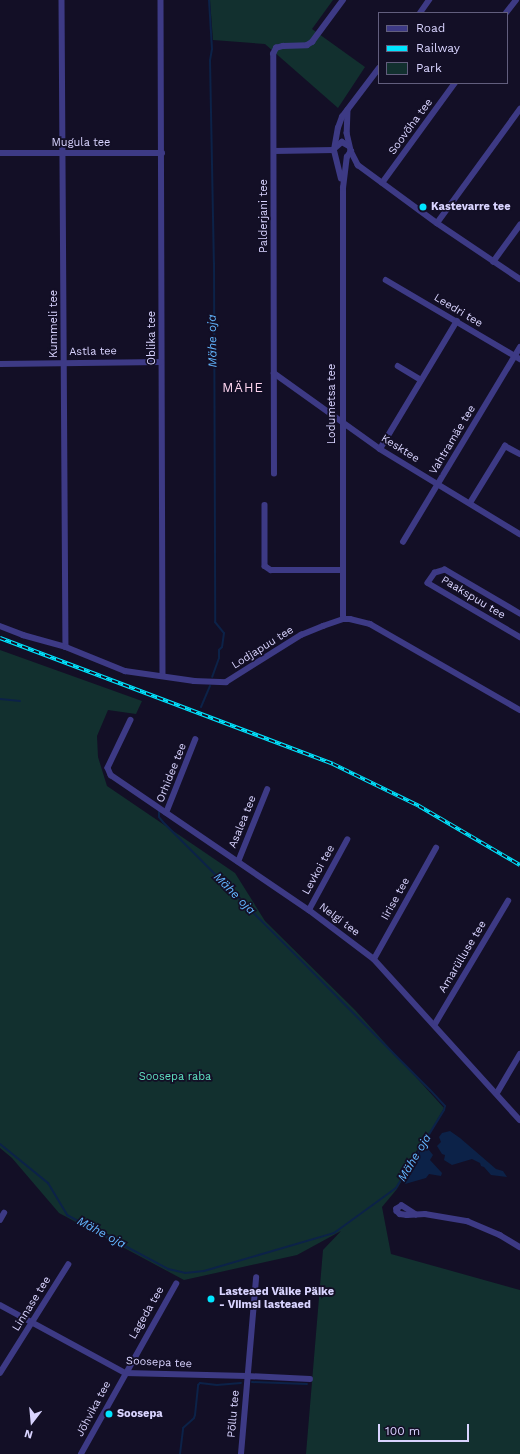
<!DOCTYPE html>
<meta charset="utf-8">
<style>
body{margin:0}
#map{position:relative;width:520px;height:1454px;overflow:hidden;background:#130f26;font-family:"Work Sans",sans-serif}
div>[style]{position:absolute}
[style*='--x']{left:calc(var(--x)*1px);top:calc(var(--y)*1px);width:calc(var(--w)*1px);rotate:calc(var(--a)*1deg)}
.green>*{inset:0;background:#12302f}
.water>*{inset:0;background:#0c2248}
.stream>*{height:2px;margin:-1px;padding:0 1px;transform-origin:1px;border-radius:1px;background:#0c2248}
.street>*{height:5.5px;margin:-2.75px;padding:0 2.75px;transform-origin:2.75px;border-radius:2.75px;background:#3d3a85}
.rail>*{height:3.5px;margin-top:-1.75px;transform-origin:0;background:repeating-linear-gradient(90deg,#130f26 0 6px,#00e5ff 0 12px);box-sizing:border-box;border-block:1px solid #00e5ff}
.dots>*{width:11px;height:11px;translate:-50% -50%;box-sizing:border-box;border:2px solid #130f26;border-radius:50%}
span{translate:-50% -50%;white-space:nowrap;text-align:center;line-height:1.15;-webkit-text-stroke:3.5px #130f26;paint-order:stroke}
.street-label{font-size:11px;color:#d9d4ff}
.poi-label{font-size:11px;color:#d9d4ff;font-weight:700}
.left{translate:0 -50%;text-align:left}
.park-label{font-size:11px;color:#5fe0c0}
.water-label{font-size:12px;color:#62b6ff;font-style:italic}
.quarter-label{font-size:13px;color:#ffd6f0;letter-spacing:1px}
.legend{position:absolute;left:378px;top:12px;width:130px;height:72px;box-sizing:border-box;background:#130f26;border:1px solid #625e7d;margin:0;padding:5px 7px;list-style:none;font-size:12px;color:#d9d4ff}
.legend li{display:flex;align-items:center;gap:8px;height:20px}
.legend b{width:20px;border:1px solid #625e7d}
.north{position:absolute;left:12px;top:1402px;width:40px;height:40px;-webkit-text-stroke:3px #130f26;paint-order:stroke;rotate:196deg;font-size:11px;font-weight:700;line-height:16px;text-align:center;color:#d9d4ff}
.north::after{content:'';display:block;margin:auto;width:14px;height:18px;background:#d9d4ff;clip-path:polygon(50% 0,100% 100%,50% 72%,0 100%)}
.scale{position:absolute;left:378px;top:1424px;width:91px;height:18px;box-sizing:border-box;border:2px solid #d9d4ff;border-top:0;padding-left:5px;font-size:12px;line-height:14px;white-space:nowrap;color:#d9d4ff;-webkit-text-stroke:3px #130f26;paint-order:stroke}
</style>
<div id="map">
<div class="green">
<div style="clip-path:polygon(210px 0,333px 0,312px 29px,365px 67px,338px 108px,265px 44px,213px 40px)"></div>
<div style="clip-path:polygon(0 650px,142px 701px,136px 714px,108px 710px,97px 736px,98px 757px,107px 786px,235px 873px,265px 921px,355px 1010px,444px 1108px,397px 1189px,382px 1207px,391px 1254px,520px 1290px,520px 1454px,306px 1454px,323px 1250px,341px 1231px,297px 1255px,184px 1280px,59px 1213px,12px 1158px,0 1148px)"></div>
</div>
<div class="water">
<div style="clip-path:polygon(450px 1131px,460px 1138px,496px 1169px,503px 1171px,507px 1177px,491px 1175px,484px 1167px,481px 1166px,480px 1163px,472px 1159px,452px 1165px,444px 1160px,445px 1155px,442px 1154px,437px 1146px,441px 1142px,439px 1137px,442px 1133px)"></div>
<div style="clip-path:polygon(425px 1145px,433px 1155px,430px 1160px,442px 1173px,441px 1176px,429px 1174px,426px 1178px,405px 1184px,404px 1179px,407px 1175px,411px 1175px,412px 1168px,418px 1160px,418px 1155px)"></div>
</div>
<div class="stream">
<div style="--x:209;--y:0;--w:49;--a:86.5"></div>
<div style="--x:212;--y:49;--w:11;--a:100"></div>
<div style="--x:210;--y:60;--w:203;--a:88.9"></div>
<div style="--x:214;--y:263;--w:359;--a:89.8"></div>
<div style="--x:215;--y:622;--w:14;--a:51"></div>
<div style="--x:224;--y:633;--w:14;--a:98"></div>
<div style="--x:222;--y:647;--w:4;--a:135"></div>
<div style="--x:219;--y:650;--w:8;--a:90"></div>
<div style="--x:219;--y:658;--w:20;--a:110"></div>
<div style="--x:0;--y:699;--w:20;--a:6"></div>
<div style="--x:201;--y:707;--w:23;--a:-67"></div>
<div style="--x:0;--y:1144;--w:62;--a:39.1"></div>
<div style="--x:48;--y:1183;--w:37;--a:59"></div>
<div style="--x:67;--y:1215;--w:115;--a:28.1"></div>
<div style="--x:168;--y:1269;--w:17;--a:13"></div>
<div style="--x:185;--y:1273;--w:19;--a:-6"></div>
<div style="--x:204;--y:1271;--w:135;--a:-16.3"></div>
<div style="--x:334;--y:1233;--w:77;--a:-36"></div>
<div style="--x:396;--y:1188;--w:92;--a:-58.4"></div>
<div style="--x:444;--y:1110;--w:4;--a:-76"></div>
<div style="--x:445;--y:1106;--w:22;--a:-133"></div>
<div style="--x:430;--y:1090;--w:378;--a:-134.9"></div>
<div style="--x:163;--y:822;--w:6;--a:-129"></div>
<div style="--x:159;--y:817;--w:6;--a:-90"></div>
<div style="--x:252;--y:1382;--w:55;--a:2.1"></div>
<div style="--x:180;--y:1454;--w:26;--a:-83"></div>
<div style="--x:183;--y:1428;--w:15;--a:-42"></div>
<div style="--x:194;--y:1418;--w:3;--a:-72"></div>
<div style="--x:195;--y:1415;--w:30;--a:-84"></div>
<div style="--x:198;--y:1385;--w:3;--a:-45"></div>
<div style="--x:200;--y:1383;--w:17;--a:7"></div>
<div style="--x:217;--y:1385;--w:24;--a:-5"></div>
</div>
<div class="street">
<div style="--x:62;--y:0;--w:647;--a:89.65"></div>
<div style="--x:161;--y:0;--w:676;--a:89.83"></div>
<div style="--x:420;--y:13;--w:16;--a:-55"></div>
<div style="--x:506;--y:13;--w:16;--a:-52"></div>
<div style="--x:348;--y:110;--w:23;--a:92"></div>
<div style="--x:347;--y:133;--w:18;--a:77"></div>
<div style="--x:351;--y:151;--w:16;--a:63"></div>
<div style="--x:358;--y:165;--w:98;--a:36.3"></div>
<div style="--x:437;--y:223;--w:100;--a:34"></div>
<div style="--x:335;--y:148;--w:9;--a:-41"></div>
<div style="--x:342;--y:142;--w:8;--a:30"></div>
<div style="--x:274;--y:151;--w:60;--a:-1"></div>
<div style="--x:0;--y:153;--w:162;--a:0"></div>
<div style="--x:341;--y:179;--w:30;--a:-104"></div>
<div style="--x:334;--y:150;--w:22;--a:-80"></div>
<div style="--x:338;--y:128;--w:12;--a:-70"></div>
<div style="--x:342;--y:117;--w:61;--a:-52.9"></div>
<div style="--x:382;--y:183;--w:124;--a:-53.9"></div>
<div style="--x:437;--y:223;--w:141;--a:-53.9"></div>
<div style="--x:493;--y:262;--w:46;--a:-53.9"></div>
<div style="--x:386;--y:280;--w:156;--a:30.5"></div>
<div style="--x:0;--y:364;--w:161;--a:-0.7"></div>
<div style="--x:398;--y:366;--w:27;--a:31"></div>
<div style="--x:274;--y:373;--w:130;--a:35.6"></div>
<div style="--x:380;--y:449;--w:164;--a:31.3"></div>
<div style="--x:380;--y:449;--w:149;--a:-59"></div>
<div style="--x:274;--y:474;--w:420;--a:-90.1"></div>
<div style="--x:273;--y:54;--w:7;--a:-63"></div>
<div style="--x:276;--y:48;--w:7;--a:-16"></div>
<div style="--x:283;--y:46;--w:24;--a:-2"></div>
<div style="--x:307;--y:45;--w:6;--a:-31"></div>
<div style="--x:312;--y:42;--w:52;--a:-53.6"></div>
<div style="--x:470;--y:503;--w:67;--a:-58.4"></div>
<div style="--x:505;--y:446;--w:17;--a:28"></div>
<div style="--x:265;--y:505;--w:61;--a:90"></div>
<div style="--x:265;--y:566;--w:7;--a:34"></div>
<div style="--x:271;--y:570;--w:71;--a:0"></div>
<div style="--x:403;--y:542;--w:227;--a:-59"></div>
<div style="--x:520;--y:614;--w:87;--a:-149.6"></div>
<div style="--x:445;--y:570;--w:10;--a:163"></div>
<div style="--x:435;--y:573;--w:12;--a:125"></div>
<div style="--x:428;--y:583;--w:107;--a:30.4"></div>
<div style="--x:343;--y:619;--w:431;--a:-90"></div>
<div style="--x:343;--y:188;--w:31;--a:-83"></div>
<div style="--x:347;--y:157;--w:7;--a:-56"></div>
<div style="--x:0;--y:626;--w:25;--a:21"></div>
<div style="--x:23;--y:635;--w:45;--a:15.6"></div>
<div style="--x:66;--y:647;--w:64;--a:22.1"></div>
<div style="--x:125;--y:671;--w:70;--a:8.2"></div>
<div style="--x:194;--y:681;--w:32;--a:2"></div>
<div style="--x:226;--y:682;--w:89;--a:-32.1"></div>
<div style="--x:301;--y:635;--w:24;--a:-22"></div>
<div style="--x:323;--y:626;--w:21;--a:-19"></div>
<div style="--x:343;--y:619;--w:7;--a:0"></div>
<div style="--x:350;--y:619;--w:21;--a:14"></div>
<div style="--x:370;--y:624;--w:173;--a:29.8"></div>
<div style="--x:131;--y:720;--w:53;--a:115.6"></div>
<div style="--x:108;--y:768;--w:8;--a:67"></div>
<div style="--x:111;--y:775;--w:240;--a:34.3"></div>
<div style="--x:309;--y:910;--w:81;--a:37"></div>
<div style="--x:374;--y:959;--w:217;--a:47.8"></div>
<div style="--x:166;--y:813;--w:79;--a:-68.3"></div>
<div style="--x:238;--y:862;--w:78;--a:-68.1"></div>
<div style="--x:309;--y:910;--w:80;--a:-61.5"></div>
<div style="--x:374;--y:959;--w:127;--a:-60.8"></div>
<div style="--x:435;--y:1024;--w:143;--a:-59.3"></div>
<div style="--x:497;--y:1093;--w:45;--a:-59.5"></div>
<div style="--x:416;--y:1215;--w:17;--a:-147"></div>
<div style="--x:402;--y:1206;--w:6;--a:149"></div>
<div style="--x:397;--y:1209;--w:2;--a:90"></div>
<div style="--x:397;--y:1211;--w:4;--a:45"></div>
<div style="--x:400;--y:1214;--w:7;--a:8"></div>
<div style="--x:407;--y:1215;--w:18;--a:-3"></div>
<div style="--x:425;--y:1214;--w:43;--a:9.5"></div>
<div style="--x:467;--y:1221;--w:36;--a:23"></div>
<div style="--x:500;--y:1235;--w:23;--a:31"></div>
<div style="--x:0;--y:1220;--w:8;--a:-60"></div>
<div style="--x:0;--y:1305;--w:142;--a:28.5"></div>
<div style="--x:125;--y:1373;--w:122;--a:1.4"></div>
<div style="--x:247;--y:1376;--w:63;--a:2.7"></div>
<div style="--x:0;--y:1373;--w:128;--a:-57.8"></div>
<div style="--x:81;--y:1454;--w:195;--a:-60.8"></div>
<div style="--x:241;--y:1454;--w:177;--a:-85.1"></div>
</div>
<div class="rail">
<div style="--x:0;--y:638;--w:356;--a:20.7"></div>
<div style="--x:333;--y:764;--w:96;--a:26"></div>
<div style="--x:419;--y:806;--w:117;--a:30.3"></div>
</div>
<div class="dots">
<div style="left:423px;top:207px;background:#00e5ff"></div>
<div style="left:211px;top:1299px;background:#00e5ff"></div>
<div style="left:109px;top:1414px;background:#00e5ff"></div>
</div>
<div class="street-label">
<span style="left:411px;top:127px;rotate:-54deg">Soovõha tee</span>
<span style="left:81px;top:143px">Mugula tee</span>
<span style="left:264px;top:216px;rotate:-90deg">Palderjani tee</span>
<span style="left:458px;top:311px;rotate:31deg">Leedri tee</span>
<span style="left:54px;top:324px;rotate:-90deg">Kummeli tee</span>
<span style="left:152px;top:338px;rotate:-90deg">Oblika tee</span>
<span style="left:93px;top:352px;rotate:-1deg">Astla tee</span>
<span style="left:332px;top:404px;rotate:-90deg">Lodumetsa tee</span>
<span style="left:453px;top:440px;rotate:-59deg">Vahtramäe tee</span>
<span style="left:400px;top:449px;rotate:32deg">Kesktee</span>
<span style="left:473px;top:598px;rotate:31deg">Paakspuu tee</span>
<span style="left:263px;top:648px;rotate:-32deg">Lodjapuu tee</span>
<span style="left:172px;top:773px;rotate:-68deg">Orhidee tee</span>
<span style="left:243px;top:822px;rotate:-68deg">Asalea tee</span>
<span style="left:319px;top:870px;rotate:-61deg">Levkoi tee</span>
<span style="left:396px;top:899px;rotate:-61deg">Iirise tee</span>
<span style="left:339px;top:920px;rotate:37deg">Nelgi tee</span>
<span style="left:463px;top:957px;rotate:-59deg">Amarülluse tee</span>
<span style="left:32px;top:1304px;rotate:-58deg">Linnase tee</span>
<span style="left:147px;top:1313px;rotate:-60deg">Lageda tee</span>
<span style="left:159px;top:1363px;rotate:3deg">Soosepa tee</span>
<span style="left:94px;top:1409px;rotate:-62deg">Jõhvika tee</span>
<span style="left:234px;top:1414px;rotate:-85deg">Põllu tee</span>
</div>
<div class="poi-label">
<span class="left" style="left:431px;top:207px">Kastevarre tee</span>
<span class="left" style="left:219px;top:1299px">Lasteaed Väike Päike<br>- Viimsi lasteaed</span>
<span class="left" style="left:117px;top:1414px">Soosepa</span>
</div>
<div class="park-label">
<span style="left:175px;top:1077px">Soosepa raba</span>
</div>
<div class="water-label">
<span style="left:213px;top:341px;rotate:-91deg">Mähe oja</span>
<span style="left:234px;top:894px;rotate:45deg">Mähe oja</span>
<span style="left:415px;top:1158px;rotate:-59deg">Mähe oja</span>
<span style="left:101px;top:1233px;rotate:28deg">Mähe oja</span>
</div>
<div class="quarter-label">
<span style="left:243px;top:388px">MÄHE</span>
</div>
<ul class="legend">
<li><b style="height:5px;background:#3d3a85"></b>Road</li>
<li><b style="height:5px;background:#00e5ff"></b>Railway</li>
<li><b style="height:11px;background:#12302f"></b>Park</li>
</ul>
<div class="north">N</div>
<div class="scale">100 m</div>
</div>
